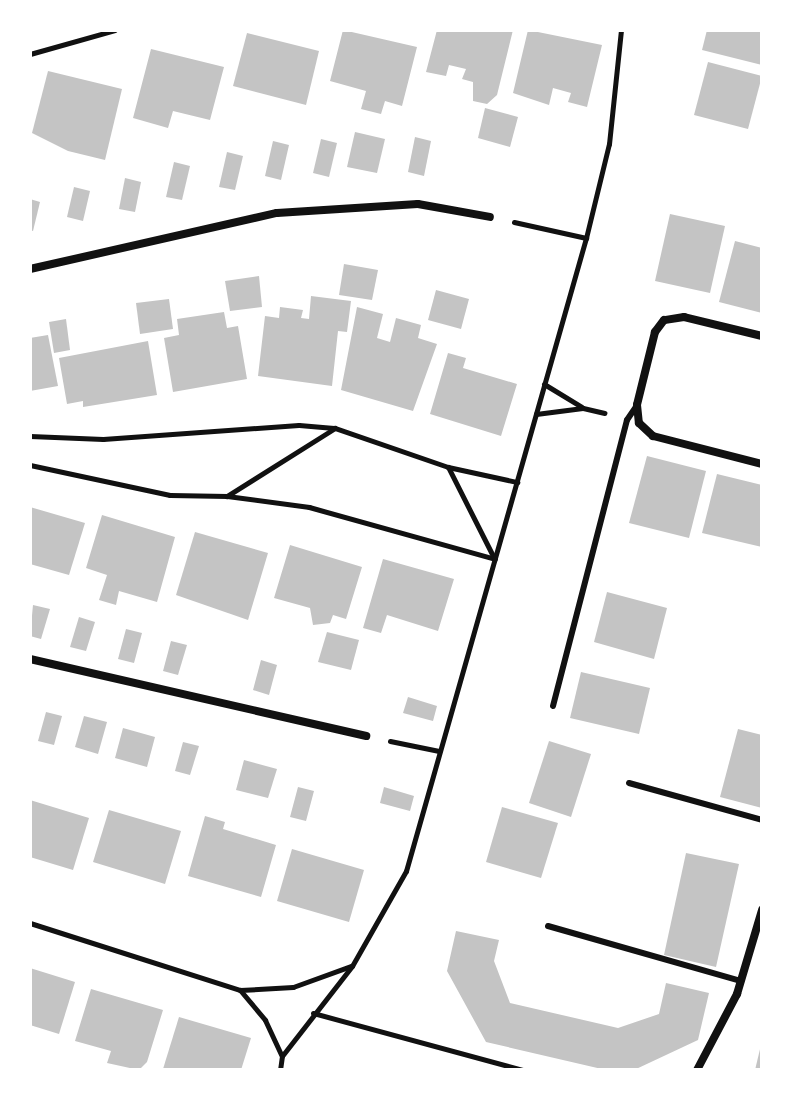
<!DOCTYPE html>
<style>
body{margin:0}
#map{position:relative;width:792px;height:1100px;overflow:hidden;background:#fff;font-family:"DejaVu Sans",sans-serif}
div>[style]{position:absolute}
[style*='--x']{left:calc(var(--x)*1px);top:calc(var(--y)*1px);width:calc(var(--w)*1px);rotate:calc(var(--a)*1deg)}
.building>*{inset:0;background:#c4c4c4}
.path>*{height:5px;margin:-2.5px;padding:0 2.5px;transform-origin:2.5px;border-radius:2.5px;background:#111}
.service>*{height:6px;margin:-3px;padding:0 3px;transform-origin:3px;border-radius:3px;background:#111}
.minor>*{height:8px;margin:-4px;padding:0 4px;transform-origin:4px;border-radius:4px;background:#111}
span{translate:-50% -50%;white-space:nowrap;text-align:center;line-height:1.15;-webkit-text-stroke:8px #fff;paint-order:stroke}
.frame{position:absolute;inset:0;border:32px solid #fff;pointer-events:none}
</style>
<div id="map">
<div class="building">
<div style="clip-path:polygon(343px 30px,417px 47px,402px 106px,385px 101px,381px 114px,361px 109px,366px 91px,330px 81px)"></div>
<div style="clip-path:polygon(437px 30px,513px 30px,497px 95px,487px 104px,473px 101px,473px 82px,462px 79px,466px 69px,449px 65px,446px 76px,426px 72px)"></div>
<div style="clip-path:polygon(528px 30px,602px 45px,587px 107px,568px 102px,571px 93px,553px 88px,549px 105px,513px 93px)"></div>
<div style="clip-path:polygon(707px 30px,762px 30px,762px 65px,702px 50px)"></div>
<div style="clip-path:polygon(247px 33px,319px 51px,306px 105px,233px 86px)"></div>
<div style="clip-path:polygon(151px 49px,224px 67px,210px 120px,173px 111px,168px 128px,133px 118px)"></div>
<div style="clip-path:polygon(708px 62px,762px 76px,748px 129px,694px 115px)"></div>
<div style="clip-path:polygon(48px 71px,122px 89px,105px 160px,68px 151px,32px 133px)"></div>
<div style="clip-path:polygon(485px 108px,518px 117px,510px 147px,478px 138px)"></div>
<div style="clip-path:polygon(355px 132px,385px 139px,377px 173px,347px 167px)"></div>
<div style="clip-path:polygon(415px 137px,431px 141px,424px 176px,408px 172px)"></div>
<div style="clip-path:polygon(321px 139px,337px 143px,329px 177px,313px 173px)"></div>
<div style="clip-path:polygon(273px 141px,289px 145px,281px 180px,265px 176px)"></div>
<div style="clip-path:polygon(227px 152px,243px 156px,235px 190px,219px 187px)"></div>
<div style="clip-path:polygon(174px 162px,190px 166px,182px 200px,166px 197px)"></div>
<div style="clip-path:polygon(125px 178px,141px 182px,135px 212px,119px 209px)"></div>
<div style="clip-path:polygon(74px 187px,90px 191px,83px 221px,67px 217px)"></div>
<div style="clip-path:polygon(30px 199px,40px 202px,33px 231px,30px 230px)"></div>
<div style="clip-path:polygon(670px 214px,725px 226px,710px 293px,655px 281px)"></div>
<div style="clip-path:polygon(735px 241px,762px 248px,762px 313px,719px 302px)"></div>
<div style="clip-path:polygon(344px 264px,378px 270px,372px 300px,339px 295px)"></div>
<div style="clip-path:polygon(259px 276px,262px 307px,230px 311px,225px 281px)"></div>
<div style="clip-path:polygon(436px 290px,469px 299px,461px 329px,428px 320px)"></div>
<div style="clip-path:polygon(311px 296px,351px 301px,347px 332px,338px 331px,332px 386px,258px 376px,265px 316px,279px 318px,280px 307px,303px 310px,301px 318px,309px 319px)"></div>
<div style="clip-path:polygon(169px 299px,173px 329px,140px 334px,136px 303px)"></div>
<div style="clip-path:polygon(357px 307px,383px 314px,377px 338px,390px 342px,396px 318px,421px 325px,418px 338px,437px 344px,413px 411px,341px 390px)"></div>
<div style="clip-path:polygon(224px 312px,227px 328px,238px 326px,247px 379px,173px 392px,164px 338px,179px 335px,177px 319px)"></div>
<div style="clip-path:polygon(66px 319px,70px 350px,54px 353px,49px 322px)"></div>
<div style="clip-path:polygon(48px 335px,58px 386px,30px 391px,30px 338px)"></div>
<div style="clip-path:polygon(148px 341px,157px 395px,83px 407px,83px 401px,67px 404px,59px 358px)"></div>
<div style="clip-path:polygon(448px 353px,466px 358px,463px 368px,517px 384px,501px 436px,430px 414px)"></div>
<div style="clip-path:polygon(647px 456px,706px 471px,689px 538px,629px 523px)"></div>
<div style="clip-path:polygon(717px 474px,762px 485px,762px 547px,702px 533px)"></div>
<div style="clip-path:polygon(30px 507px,85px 523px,69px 575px,30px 564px)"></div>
<div style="clip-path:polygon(102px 515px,175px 537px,157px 602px,119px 591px,116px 605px,99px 600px,107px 575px,86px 568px)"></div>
<div style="clip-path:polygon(195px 532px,268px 553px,248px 620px,176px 595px)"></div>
<div style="clip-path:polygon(290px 545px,362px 567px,346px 619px,333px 615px,330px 623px,313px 625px,310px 608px,274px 598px)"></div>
<div style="clip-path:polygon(383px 559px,454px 579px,438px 631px,387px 615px,381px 633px,363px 628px)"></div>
<div style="clip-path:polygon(607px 592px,667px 608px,654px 659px,594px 642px)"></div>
<div style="clip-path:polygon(33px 605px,50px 609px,41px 639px,30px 636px)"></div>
<div style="clip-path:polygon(79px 617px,95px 622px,86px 651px,70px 647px)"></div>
<div style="clip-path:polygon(126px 629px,142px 633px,134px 663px,118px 659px)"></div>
<div style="clip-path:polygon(327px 632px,359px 640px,351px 670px,318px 662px)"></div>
<div style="clip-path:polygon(171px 641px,187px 645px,178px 675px,163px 671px)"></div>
<div style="clip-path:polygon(261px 660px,277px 665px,269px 695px,253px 690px)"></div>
<div style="clip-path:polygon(581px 672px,650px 688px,639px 734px,570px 718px)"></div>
<div style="clip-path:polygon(408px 697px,437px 706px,433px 721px,403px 713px)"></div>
<div style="clip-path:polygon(46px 712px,62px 716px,54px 745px,38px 741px)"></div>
<div style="clip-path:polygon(84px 716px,107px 722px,98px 754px,75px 747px)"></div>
<div style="clip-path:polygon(123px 728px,155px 737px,147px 767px,115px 758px)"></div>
<div style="clip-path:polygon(738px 729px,762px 735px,762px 808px,720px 797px)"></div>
<div style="clip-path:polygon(549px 741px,591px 754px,571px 817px,529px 803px)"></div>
<div style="clip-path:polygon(183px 742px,199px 746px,190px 775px,175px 771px)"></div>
<div style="clip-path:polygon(244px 760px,277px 769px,268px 798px,236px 790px)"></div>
<div style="clip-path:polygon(298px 787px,314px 791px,306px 821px,290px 817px)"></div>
<div style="clip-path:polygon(384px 787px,414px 796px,410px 811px,380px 803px)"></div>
<div style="clip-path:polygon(30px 800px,89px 818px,73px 870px,30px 857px)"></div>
<div style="clip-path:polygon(502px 807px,558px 823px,541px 878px,486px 862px)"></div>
<div style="clip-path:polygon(109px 810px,181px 831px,165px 884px,93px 862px)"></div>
<div style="clip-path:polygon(205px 816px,225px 822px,223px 829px,276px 845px,261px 897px,188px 876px)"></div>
<div style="clip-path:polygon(292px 849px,364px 870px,349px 922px,277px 901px)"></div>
<div style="clip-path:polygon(686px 853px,739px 864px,716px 967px,664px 955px)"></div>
<div style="clip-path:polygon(456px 931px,499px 940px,494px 961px,510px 1003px,618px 1028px,659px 1014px,666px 983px,709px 993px,698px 1040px,634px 1070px,606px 1070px,486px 1042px,447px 971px)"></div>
<div style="clip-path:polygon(30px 968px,75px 982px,59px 1034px,30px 1025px)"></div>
<div style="clip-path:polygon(91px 989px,163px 1010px,147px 1062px,139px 1070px,107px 1063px,111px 1051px,75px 1041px)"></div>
<div style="clip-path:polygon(179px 1017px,251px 1038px,241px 1070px,163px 1069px)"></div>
<div style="clip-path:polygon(761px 1045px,762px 1070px,755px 1070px)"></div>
</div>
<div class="path">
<div style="--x:30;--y:54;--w:88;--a:-15.8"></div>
<div style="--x:514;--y:222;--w:74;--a:12.5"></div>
<div style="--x:544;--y:384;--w:44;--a:31.2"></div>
<div style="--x:536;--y:414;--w:47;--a:-7.3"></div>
<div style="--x:583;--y:408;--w:22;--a:13"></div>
<div style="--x:30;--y:436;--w:73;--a:2.4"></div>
<div style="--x:103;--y:439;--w:196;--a:-4.1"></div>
<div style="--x:299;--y:425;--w:35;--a:5"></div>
<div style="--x:30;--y:465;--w:143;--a:12.1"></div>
<div style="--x:170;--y:495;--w:57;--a:1"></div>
<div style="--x:448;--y:467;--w:120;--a:-161"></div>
<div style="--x:335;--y:428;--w:128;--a:147.8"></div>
<div style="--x:227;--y:496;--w:83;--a:7.6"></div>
<div style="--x:309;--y:507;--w:193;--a:15.6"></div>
<div style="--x:494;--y:558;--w:102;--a:-116.8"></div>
<div style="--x:448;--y:467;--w:71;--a:12.3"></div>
<div style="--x:390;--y:741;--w:50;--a:11.5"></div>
<div style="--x:30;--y:923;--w:220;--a:17.7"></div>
<div style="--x:240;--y:990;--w:53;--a:-3.2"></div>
<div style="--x:293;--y:987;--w:62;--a:-19.9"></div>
<div style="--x:240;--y:990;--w:39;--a:50"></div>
<div style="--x:265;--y:1020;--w:38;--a:65"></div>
<div style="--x:313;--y:1013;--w:218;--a:15.2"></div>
<div style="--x:280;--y:1070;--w:14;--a:-82"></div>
<div style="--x:282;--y:1056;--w:114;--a:-52.1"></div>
<div style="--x:352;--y:966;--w:109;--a:-60.4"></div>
<div style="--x:406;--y:871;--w:658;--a:-74.13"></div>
<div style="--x:586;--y:238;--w:97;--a:-76.3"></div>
<div style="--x:609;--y:144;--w:115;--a:-84"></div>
</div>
<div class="service">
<div style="--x:553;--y:706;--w:295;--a:-75.5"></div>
<div style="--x:627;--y:420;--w:18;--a:-56"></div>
<div style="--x:629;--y:783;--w:138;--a:15.5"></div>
<div style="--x:548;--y:926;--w:201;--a:15.9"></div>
</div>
<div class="minor">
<div style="--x:30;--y:269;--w:253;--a:-12.8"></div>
<div style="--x:277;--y:213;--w:141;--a:-3.7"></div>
<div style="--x:418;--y:204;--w:73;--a:10.2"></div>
<div style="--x:762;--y:336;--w:80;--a:-166.3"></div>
<div style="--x:684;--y:317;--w:20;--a:171"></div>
<div style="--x:664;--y:320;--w:15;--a:127"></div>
<div style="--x:655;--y:332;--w:75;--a:103.9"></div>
<div style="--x:637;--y:405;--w:18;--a:84"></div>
<div style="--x:639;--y:423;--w:19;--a:43"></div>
<div style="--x:653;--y:436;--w:113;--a:14.4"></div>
<div style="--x:30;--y:659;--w:345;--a:12.9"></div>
<div style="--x:697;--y:1070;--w:86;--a:-62.2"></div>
<div style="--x:737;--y:994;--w:88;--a:-73.4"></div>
</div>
<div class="frame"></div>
</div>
